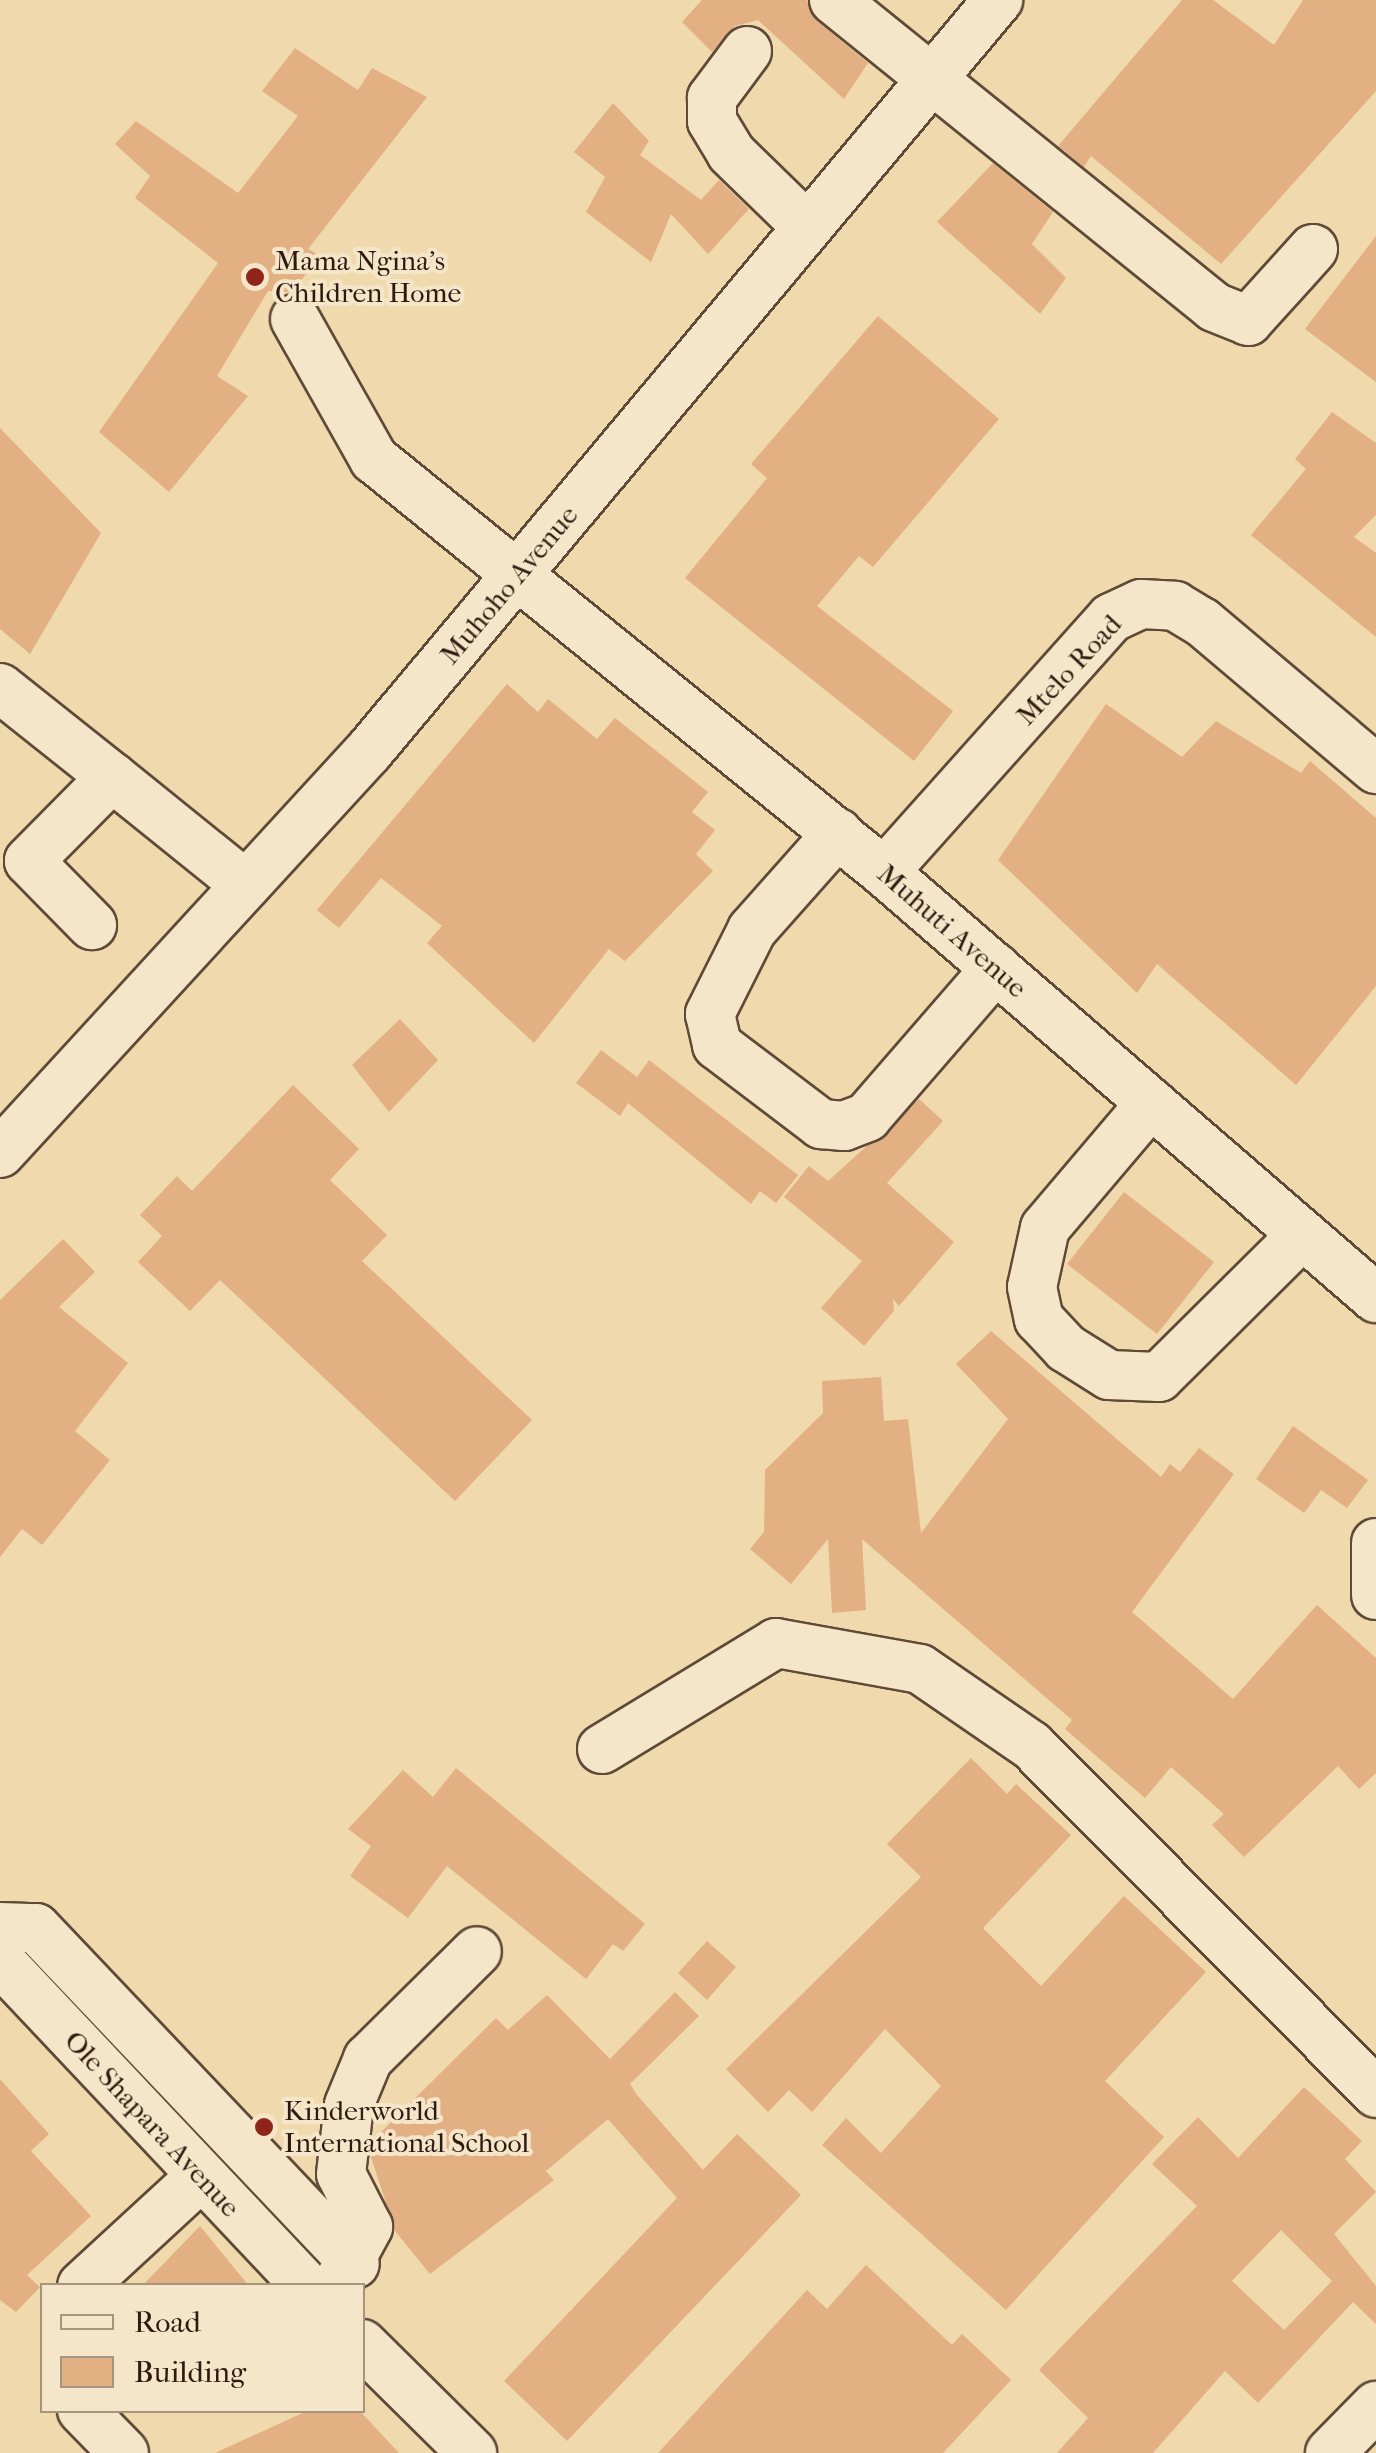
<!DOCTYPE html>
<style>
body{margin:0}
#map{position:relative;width:1376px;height:2453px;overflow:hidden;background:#f0d9ac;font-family:"IM FELL French Canon",serif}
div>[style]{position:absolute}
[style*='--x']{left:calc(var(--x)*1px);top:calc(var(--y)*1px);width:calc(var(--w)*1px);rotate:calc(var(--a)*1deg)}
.building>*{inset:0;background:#e2b082}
.roads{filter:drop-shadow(2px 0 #5f4a38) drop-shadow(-2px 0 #5f4a38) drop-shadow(0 2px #5f4a38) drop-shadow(0 -2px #5f4a38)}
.minor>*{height:48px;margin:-24px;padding:0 24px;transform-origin:24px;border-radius:24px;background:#f5e6c9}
.dots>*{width:28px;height:28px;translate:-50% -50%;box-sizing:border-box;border:5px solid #f5e6c9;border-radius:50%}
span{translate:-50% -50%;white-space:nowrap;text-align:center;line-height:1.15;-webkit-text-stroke:8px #f5e6c9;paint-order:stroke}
.poi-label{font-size:28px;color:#2f1a11}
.left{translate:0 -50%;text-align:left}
.street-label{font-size:28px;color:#2f1a11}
.legend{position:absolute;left:40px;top:2283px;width:325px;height:130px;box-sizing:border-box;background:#f5e6c9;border:2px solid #a6947f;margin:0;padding:12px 18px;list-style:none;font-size:30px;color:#2f1a11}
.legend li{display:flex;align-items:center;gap:20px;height:50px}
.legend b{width:50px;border:2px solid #a6947f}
</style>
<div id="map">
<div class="building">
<div style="clip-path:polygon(702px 0,807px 0,817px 21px,868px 63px,844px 99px,758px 20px,735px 26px,712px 52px,682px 22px)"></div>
<div style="clip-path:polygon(1182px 0,1213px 0,1274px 45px,1303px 0,1376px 0,1376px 91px,1221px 264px,1091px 156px,1084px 167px,1058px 146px)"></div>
<div style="clip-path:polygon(295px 48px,358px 90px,372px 68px,427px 97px,308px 249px,319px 255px,293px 292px,268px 291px,217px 376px,248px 396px,169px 492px,99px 432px,218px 263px,135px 198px,150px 176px,115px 144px,136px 121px,238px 193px,298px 116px,262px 91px)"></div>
<div style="clip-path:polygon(613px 103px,649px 141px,640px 155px,701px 200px,719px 180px,749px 209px,708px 254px,671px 214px,651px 262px,586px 212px,605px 177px,574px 152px)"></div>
<div style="clip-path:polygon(993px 163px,1053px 212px,1032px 244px,1066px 278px,1040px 314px,937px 222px)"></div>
<div style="clip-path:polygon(1376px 236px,1376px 382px,1305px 329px)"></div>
<div style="clip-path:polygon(878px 316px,999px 419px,873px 567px,859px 556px,817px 606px,953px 711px,914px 761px,685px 578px,767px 478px,751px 464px)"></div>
<div style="clip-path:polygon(1332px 412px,1376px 443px,1376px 515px,1354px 537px,1376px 553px,1376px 637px,1251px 535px,1306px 469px,1295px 459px)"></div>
<div style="clip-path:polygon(0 428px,101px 533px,30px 654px,0 629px)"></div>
<div style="clip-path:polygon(507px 684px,538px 712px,548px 699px,597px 739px,615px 718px,708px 792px,692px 812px,715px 830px,696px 854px,713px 871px,625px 961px,609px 949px,534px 1043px,427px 943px,442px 926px,381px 878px,339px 928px,317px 910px)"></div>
<div style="clip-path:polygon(1106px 704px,1182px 757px,1216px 721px,1301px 773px,1310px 761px,1376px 818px,1376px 986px,1296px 1085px,1157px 964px,1137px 993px,998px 860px)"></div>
<div style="clip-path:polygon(400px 1019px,438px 1060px,389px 1112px,352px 1065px)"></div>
<div style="clip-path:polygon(601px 1050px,637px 1077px,649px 1060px,798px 1175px,776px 1203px,760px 1191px,751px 1204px,628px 1103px,620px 1116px,576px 1083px)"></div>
<div style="clip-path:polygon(293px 1085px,359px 1149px,330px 1180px,387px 1235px,362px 1261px,532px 1420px,455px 1501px,220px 1280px,190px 1311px,138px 1262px,162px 1236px,140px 1215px,177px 1176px,192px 1191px)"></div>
<div style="clip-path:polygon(919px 1099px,943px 1121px,887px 1183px,954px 1242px,899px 1306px,893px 1299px,894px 1311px,864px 1346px,821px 1308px,862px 1261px,784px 1197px,809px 1166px,828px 1181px)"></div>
<div style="clip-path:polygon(1124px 1192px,1214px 1262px,1157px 1334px,1067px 1264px)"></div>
<div style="clip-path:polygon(63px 1239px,95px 1272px,59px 1307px,128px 1363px,75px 1431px,110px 1460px,42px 1545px,22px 1529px,0 1557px,0 1300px)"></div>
<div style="clip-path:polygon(991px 1331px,1161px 1477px,1170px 1464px,1180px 1472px,1199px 1448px,1234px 1474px,1132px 1612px,1233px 1699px,1317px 1605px,1376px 1658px,1376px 1773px,1359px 1789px,1338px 1766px,1244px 1857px,1212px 1825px,1224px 1814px,1171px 1767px,1145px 1798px,1065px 1729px,1072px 1720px,862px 1539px,866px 1610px,832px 1613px,828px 1539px,791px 1584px,750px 1549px,764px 1532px,765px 1470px,823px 1413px,822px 1381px,881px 1377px,884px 1421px,908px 1419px,921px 1533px,1008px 1419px,956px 1364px)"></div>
<div style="clip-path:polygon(1293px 1426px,1368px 1480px,1347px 1508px,1321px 1490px,1304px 1513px,1256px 1479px)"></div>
<div style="clip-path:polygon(971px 1758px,1007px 1794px,1016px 1784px,1071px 1835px,983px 1928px,1041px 1986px,1124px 1896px,1206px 1972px,1105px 2081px,1164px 2137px,1006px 2310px,822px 2145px,846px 2118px,881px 2153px,941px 2086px,885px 2029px,812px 2112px,789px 2090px,768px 2112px,726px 2069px,921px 1877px,887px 1844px)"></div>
<div style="clip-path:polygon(456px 1768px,645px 1924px,623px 1951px,613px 1944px,586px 1979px,447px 1866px,408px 1918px,350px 1876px,371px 1846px,348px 1829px,403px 1770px,433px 1797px)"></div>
<div style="clip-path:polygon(707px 1941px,736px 1967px,707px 2000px,678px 1973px)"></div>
<div style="clip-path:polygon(675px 1992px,699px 2016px,630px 2084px,637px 2095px,703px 2170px,737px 2134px,801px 2195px,567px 2441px,504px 2381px,677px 2198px,608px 2119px,546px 2171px,554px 2180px,430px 2274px,395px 2231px,371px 2157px,390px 2141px,381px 2132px,496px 2018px,508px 2030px,547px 1995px,610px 2059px)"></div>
<div style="clip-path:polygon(0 2079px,49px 2134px,31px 2151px,91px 2216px,27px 2275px,40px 2287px,16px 2312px,0 2300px)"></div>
<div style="clip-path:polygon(evenodd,1304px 2087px,1362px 2141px,1345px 2159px,1376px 2192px,1334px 2234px,1376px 2286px,1376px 2324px,1353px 2302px,1258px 2403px,1225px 2371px,1153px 2453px,1057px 2453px,1088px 2418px,1039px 2370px,1197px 2206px,1152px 2164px,1198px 2117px,1238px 2158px,1304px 2087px,1281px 2230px,1332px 2281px,1284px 2330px,1232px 2281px,1281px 2230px)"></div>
<div style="clip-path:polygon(200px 2226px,249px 2286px,142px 2286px)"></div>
<div style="clip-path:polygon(866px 2265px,952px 2345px,962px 2334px,1011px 2380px,943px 2453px,658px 2453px,807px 2290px,827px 2309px)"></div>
<div style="clip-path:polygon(309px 2410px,359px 2410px,399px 2453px,215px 2453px)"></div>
</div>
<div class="roads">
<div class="minor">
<div style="--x:834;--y:0;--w:489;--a:38.9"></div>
<div style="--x:1214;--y:307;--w:37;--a:22"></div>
<div style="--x:1248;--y:321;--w:97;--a:-47.9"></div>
<div style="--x:747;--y:51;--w:59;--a:126.7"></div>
<div style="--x:712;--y:98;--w:23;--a:90"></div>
<div style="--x:712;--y:121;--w:37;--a:59"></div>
<div style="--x:731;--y:153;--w:106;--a:44.2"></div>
<div style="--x:295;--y:319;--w:161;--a:60.6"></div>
<div style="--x:374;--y:459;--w:656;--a:39"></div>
<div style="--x:884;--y:872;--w:651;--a:40.89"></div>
<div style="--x:0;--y:688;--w:143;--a:38.5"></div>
<div style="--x:112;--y:777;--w:118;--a:134.7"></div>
<div style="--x:29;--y:861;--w:90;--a:45.5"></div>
<div style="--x:112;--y:777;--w:172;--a:38.9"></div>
<div style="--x:838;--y:833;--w:130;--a:131.6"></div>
<div style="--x:752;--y:930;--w:94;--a:116.6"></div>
<div style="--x:710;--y:1014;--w:32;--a:77"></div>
<div style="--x:717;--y:1045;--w:131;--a:37.2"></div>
<div style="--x:821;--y:1124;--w:23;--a:5"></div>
<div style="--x:844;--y:1126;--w:25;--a:-21"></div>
<div style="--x:867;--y:1117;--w:197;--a:-49.1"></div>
<div style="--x:884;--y:872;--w:341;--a:-48.2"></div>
<div style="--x:1111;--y:618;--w:33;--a:-25"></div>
<div style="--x:1141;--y:604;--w:34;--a:3"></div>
<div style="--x:1175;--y:606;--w:31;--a:31"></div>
<div style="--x:1202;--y:622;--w:228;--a:40.2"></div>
<div style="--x:1151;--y:1103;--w:164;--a:130.3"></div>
<div style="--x:1045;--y:1228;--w:60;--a:102.4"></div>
<div style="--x:1032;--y:1287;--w:33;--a:78"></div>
<div style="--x:1039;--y:1319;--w:40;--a:47"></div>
<div style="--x:1066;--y:1348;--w:51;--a:32.1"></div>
<div style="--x:1109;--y:1375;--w:50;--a:2.3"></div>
<div style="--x:1159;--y:1377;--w:202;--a:-44.8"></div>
<div style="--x:0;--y:1153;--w:546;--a:-47.45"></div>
<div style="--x:369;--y:751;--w:980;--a:-50.05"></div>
<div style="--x:1376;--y:1543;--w:52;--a:90"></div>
<div style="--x:602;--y:1749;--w:204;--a:-31.3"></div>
<div style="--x:776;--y:1643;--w:146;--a:10.2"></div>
<div style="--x:920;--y:1669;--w:136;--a:34.5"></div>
<div style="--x:1032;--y:1746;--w:489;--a:45.2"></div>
<div style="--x:0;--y:1927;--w:36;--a:2"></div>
<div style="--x:36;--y:1928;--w:463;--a:46.5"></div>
<div style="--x:0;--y:1961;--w:446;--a:46.7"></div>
<div style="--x:338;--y:2283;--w:64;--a:-61.8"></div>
<div style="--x:368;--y:2227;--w:59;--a:-117"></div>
<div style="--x:341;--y:2174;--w:69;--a:-83.4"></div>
<div style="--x:349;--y:2105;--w:50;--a:-67.6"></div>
<div style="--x:368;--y:2059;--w:153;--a:-44.7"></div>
<div style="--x:82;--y:2286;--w:161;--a:-42.7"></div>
<div style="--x:362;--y:2344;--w:155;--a:44.7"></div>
<div style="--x:82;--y:2410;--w:60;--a:45.7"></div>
<div style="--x:1330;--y:2453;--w:66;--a:-45.6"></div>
</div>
</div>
<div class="dots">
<div style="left:255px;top:277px;background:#8f2418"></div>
<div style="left:264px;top:2127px;background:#8f2418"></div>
</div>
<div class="poi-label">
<span class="left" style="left:275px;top:277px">Mama Ngina's<br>Children Home</span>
<span class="left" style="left:284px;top:2127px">Kinderworld<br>International School</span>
</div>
<div class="street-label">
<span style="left:509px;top:585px;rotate:-50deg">Muhoho Avenue</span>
<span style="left:1069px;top:670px;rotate:-47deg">Mtelo Road</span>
<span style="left:952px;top:931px;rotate:41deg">Muhuti Avenue</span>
<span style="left:152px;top:2124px;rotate:47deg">Ole Shapara Avenue</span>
</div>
<ul class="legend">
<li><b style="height:12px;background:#f5e6c9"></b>Road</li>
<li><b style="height:28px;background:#e2b082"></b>Building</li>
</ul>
</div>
